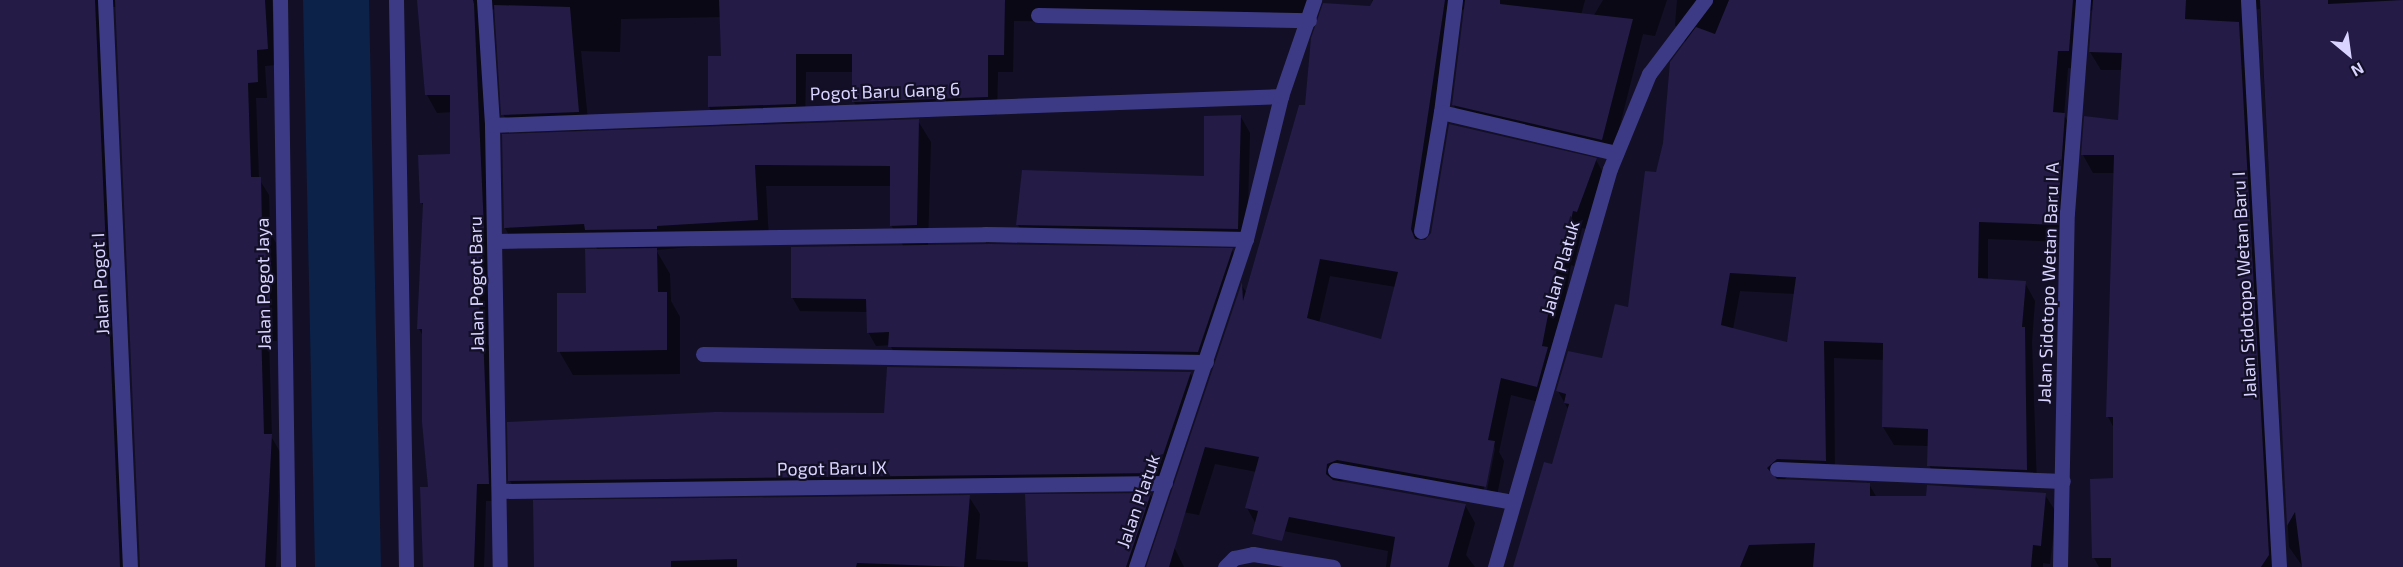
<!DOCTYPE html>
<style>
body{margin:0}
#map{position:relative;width:2403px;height:567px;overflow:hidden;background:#130f26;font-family:"Exo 2",sans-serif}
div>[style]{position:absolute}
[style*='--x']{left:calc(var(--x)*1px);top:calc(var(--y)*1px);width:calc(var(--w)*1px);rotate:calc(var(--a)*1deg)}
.shadow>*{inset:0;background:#0007}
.river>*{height:66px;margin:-33px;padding:0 33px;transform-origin:33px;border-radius:33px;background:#0c2248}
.building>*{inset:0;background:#241b47}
.lane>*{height:15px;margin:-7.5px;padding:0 7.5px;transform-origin:7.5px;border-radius:7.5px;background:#3d3a85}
.street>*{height:15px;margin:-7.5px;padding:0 7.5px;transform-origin:7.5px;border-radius:7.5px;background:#3d3a85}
span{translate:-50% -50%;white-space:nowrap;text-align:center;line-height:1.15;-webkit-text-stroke:4.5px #130f26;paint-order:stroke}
.street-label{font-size:18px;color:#d9d4ff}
.north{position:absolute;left:2319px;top:24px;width:60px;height:60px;-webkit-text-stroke:4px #130f26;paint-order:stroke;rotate:151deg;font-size:16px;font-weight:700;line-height:24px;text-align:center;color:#d9d4ff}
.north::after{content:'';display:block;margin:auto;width:21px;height:27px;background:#d9d4ff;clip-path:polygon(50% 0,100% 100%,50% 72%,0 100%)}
</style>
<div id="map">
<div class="shadow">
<div style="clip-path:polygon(0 0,272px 0,276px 65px,265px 66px,267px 98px,256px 98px,259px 179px,269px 195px,270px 232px,276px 243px,279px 281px,277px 341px,269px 341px,272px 438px,280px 452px,276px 567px,141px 567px,117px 7px,109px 7px,128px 567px,0 567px)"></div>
<div style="clip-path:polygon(418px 0,1311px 0,1310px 24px,1014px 21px,1013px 72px,998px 72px,997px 115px,864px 119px,854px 102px,854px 72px,806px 72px,805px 122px,720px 125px,709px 107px,722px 57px,721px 17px,621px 19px,620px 52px,581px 51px,589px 130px,513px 132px,503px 114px,496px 9px,488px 10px,494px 248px,488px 344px,493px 353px,498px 501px,486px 501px,484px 567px,425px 567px,430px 489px,423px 336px,419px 329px,425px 208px,421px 202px,451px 155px,452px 112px,437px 113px,427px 95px)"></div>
<div style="clip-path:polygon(evenodd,1372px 0,1585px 0,1571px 54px,1603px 0,1667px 0,1655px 36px,1643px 34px,1612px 157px,1464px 122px,1453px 104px,1465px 8px,1455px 16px,1422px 241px,1596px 160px,1606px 178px,1587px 229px,1582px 228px,1574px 266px,1571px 265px,1547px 404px,1511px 395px,1499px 452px,1504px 461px,1495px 505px,1347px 478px,1340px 482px,1465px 505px,1475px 523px,1466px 555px,1475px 567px,1386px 567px,1388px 551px,1257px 526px,1247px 508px,1257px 472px,1215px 464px,1199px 515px,1183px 512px,1172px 494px,1242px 286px,1247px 293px,1306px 107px,1371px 7px,1372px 0,1330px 276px,1396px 287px,1382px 341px,1319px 323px,1330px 276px,1372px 0,1493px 441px,1495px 449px,1486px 495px,1483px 494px,1493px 441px)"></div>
<div style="clip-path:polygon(evenodd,1677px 0,2403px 0,2403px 567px,2303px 567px,2289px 547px,2260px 9px,2252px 10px,2278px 567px,2099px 567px,2094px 558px,2114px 479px,2114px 428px,2108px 417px,2115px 173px,2093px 173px,2083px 155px,2085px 117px,2119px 121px,2123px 70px,2101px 70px,2090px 52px,2093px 10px,2084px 13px,2079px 69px,2068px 68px,2064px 115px,2074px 133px,2066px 242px,1988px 239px,1988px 280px,2025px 283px,2035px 301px,2032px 342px,2037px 487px,1939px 483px,1929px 465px,1929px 446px,1894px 445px,1883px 427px,1885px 360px,1834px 358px,1835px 479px,1787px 477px,1783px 481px,1869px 484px,1877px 498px,2045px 495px,2056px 512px,2050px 564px,2043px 563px,2043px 567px,1514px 567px,1553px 466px,1568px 409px,1558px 391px,1603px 360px,1629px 309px,1686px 43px,1675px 25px,1677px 0,1740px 291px,1795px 294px,1789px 344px,1733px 329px,1740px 291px)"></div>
<div style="clip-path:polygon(1241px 117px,1250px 133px,1247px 245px,1027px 241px,1018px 225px,1206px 178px)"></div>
<div style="clip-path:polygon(918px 121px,931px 142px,928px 246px,1232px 250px,1239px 263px,1205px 365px,898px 360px,890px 345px,876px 346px,868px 332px,868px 312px,800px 311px,792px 297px,904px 247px,891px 225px,892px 186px,766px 186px,769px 240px,656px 250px,670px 274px,671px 301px,680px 317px,680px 374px,573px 375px,559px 351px,587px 294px,598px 251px,595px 245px,517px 249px,505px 228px)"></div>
<div style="clip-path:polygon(1190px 373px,1200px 390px,1167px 490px,520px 498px,510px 481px)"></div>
<div style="clip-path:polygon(1150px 494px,1160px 512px,1141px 567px,535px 567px,969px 497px,980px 514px,976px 559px,1029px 562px)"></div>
<div style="clip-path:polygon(1174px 547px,1184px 567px,1147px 567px)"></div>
</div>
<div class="river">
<div style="--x:336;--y:0;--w:567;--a:88.79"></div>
</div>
<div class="building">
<div style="clip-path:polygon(0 0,95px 0,120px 567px,0 567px)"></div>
<div style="clip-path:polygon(115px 0,265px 0,268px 49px,257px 50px,258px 82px,248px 83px,251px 177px,261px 177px,262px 226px,268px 226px,271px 264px,269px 325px,261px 326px,264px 434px,272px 434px,265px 567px,140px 567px)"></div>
<div style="clip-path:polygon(417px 0,473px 0,474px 4px,484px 229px,478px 333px,483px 333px,489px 484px,477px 484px,474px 567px,423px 567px,420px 487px,428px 487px,422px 422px,422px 329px,417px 329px,423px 203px,420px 203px,418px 155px,450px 154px,450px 95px,425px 95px)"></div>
<div style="clip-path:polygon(719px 0,1005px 0,1004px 55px,988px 55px,988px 97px,852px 102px,852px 54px,796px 54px,796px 104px,708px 107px,708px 56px,721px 56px)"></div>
<div style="clip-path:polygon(evenodd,1373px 0,1445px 0,1411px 229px,1415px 239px,1425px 240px,1431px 233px,1449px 124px,1597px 158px,1577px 212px,1573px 211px,1565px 249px,1561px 248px,1542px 346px,1548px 347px,1537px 387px,1501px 378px,1488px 440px,1495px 441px,1486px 487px,1337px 460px,1327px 464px,1326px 474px,1333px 480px,1466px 504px,1448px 567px,1390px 567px,1395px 537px,1289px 517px,1282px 541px,1252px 534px,1258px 511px,1245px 508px,1259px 457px,1205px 447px,1169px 567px,1146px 567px,1242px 282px,1243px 301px,1299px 105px,1305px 105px,1311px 38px,1323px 3px,1370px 6px,1373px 0,1320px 259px,1398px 272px,1381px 339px,1307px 318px,1320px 259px)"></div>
<div style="clip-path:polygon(1465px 0,1500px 0,1500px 4px,1633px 19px,1602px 140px,1452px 105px)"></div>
<div style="clip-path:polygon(evenodd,1729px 0,2073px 0,2069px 51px,2058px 51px,2053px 112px,2065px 113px,2057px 225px,1979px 222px,1978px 278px,2026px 281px,2022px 327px,2025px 327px,2027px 470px,1927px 466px,1928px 429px,1882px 427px,1883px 343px,1824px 341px,1826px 461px,1777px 459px,1767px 468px,1777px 479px,1870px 483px,1870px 496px,1926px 496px,1927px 485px,2046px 493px,2041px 546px,2033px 545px,2031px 567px,1813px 567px,1815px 543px,1749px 545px,1740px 567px,1513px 567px,1544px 462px,1552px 464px,1569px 404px,1564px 403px,1566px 394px,1556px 391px,1568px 351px,1602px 358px,1615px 304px,1628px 307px,1645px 171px,1656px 172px,1663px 143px,1670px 62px,1696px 27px,1715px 34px,1729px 0,1730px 273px,1796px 277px,1787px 342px,1721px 325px,1730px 273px)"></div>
<div style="clip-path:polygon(2093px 0,2186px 0,2185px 19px,2239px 22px,2269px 555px,2261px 567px,2111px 567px,2111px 558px,2092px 558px,2090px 479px,2113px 478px,2113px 417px,2106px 417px,2114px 155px,2081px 155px,2084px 116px,2118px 120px,2122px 53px,2089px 52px)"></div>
<div style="clip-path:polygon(2260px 0,2328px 0,2328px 4px,2403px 0,2403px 567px,2302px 567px,2295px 512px,2287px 526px)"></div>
<div style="clip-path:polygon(494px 5px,570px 7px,579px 112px,501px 115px)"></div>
<div style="clip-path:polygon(1241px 115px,1238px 229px,1016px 225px,1022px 170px,1204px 176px,1204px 116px)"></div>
<div style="clip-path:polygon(919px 119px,917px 225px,890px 226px,890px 166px,755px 165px,758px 220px,657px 226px,657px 229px,585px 230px,584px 224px,504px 228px,502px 134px)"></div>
<div style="clip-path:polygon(990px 244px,1233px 248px,1198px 352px,888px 347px,889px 332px,867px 333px,866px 299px,791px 298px,791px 247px)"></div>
<div style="clip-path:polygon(657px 248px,658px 292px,667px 292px,667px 350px,557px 352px,557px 293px,586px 293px,585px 249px)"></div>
<div style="clip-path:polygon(887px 367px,1191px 372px,1157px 473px,508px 481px,507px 422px,715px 412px,884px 413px)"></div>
<div style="clip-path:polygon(1151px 493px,1126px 567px,1028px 567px,1025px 494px)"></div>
<div style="clip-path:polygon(970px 495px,964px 567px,857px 563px,856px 567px,737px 567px,737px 559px,671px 561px,671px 567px,534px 567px,533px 500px)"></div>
</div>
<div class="lane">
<div style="--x:1335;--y:470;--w:180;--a:10.2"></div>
</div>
<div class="street">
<div style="--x:105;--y:0;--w:568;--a:87.48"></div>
<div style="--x:280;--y:0;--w:567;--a:89.19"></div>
<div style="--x:396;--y:0;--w:567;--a:88.99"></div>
<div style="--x:484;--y:0;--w:125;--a:86.3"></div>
<div style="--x:492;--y:125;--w:442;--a:89"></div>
<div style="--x:1455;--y:0;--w:113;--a:97.1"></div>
<div style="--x:1441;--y:112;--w:180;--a:13.2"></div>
<div style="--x:2248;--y:0;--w:568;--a:86.87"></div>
<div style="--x:1038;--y:15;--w:271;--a:1.1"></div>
<div style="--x:492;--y:125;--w:790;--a:-2.1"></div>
<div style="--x:1421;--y:231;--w:121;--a:-80.5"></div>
<div style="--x:494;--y:241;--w:491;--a:-0.8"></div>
<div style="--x:985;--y:234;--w:261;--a:1.1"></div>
<div style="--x:703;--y:354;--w:503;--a:0.91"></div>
<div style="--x:1777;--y:469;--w:286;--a:2.4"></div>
<div style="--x:499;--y:491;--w:666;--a:-0.69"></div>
<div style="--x:1136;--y:567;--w:346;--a:-71.5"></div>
<div style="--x:1246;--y:239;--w:147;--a:-76.2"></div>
<div style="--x:1281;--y:96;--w:102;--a:-71"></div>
<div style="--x:1225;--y:567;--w:13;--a:-45"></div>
<div style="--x:1234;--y:558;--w:19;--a:-12"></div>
<div style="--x:1253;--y:554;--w:81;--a:9.2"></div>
<div style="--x:1495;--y:567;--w:414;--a:-73.9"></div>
<div style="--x:1610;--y:169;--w:103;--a:-67.7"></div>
<div style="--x:1649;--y:74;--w:93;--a:-52.9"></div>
<div style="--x:2060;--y:567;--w:354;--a:-88.9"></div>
<div style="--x:2067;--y:213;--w:214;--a:-85.7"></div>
</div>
<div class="street-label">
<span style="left:885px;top:91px;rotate:-2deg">Pogot Baru Gang 6</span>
<span style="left:1560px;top:268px;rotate:-74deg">Jalan Platuk</span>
<span style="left:2048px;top:283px;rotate:-88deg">Jalan Sidotopo Wetan Baru I A</span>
<span style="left:100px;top:284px;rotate:-93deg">Jalan Pogot I</span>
<span style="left:263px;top:284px;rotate:-91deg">Jalan Pogot Jaya</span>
<span style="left:476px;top:284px;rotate:-91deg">Jalan Pogot Baru</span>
<span style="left:2244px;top:285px;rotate:-93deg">Jalan Sidotopo Wetan Baru I</span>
<span style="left:832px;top:468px;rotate:-1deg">Pogot Baru IX</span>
<span style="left:1138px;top:501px;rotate:-71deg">Jalan Platuk</span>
</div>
<div class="north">N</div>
</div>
